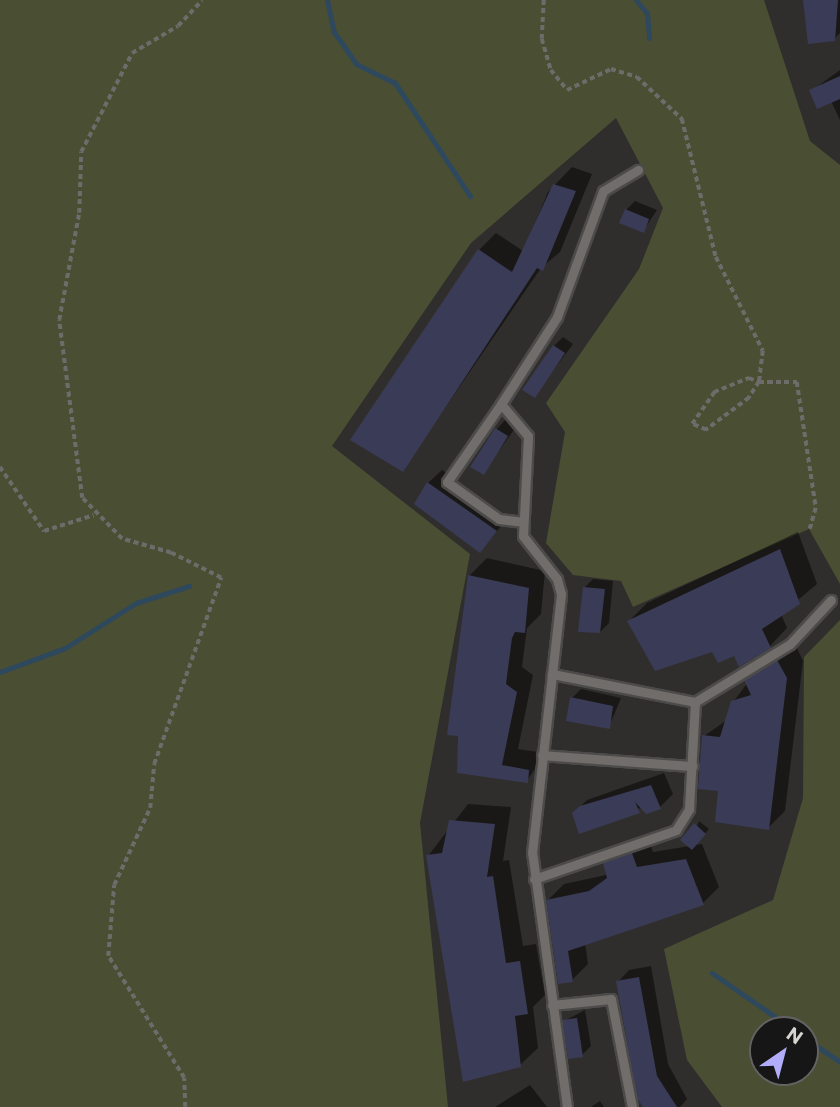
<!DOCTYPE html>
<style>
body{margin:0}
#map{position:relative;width:840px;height:1107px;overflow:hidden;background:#302e2c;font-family:Commissioner,sans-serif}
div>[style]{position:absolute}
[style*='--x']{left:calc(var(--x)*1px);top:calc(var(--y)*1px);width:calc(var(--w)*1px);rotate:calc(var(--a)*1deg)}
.green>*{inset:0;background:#4a4e33}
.shadow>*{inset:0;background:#0007}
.stream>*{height:5px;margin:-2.5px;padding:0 2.5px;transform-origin:2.5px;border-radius:2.5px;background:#2e485e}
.building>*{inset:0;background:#3a3b57}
.path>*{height:3.5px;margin-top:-1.75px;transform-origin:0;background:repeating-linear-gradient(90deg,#6e6c6b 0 5px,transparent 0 8.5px)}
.roads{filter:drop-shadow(2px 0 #4d4b4a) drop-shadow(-2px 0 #4d4b4a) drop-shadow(0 2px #4d4b4a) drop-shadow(0 -2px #4d4b4a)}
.lane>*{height:9px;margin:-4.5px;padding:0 4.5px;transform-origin:4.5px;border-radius:4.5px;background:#706d6b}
span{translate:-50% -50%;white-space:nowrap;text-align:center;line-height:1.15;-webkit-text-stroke:6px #171616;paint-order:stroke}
.north{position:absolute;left:749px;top:1016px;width:70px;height:70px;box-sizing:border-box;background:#171616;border:2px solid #636262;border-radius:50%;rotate:35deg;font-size:19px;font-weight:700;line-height:28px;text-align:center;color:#d6d5d4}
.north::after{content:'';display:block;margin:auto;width:24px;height:32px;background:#b1adfa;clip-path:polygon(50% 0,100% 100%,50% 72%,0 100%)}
</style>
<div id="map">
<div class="green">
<div style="clip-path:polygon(0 0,764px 0,810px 141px,840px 165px,840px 584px,809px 529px,633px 607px,621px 581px,573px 575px,546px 543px,565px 432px,546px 403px,639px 269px,663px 208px,616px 118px,471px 243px,332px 446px,470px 554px,420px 823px,448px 1107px,0 1107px)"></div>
<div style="clip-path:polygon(evenodd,840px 620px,840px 1107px,722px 1107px,687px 1060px,664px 949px,773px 900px,803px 798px,804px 657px,840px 620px,805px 1030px,805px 1072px,763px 1072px,763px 1030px,805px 1030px)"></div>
</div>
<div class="shadow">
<div style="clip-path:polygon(808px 0,840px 0,840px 33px,834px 39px)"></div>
<div style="clip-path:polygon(840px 70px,840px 120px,831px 101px,811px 91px)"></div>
<div style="clip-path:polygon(572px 167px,592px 174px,560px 252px,541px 268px,403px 469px,479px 250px,496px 233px,523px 251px,548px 192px)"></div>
<div style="clip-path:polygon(635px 201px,657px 210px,643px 231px,626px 210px)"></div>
<div style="clip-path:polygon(563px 337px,573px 344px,534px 396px,554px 346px)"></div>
<div style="clip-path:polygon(505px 420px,516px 427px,483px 473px,497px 429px)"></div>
<div style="clip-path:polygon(442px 470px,509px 517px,480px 551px,428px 483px)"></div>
<div style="clip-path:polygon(798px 532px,817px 584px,781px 614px,787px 628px,770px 646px,713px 650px,629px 621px,647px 603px)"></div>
<div style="clip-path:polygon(487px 558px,545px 571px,541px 614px,527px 628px,522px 667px,533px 675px,518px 749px,545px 753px,527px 781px,459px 772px,470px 575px)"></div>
<div style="clip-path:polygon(593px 579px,613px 581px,609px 623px,600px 632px,584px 588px)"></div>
<div style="clip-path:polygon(797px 648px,803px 661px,785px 811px,768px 828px,719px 789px,704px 736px,727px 720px,733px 702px,762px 664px)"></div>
<div style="clip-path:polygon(581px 689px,621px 698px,609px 727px,572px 698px)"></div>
<div style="clip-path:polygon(664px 773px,673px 794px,660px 807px,574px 813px,587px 800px)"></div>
<div style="clip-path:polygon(468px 804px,511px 807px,503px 861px,509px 860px,523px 946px,536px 944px,545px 995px,533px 1007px,538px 1048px,520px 1065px,428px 856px)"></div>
<div style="clip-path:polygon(699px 821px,709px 829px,695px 845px,702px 844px,719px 887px,703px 903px,585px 943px,588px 964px,572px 980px,547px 901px,564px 884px,606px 875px,605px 863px,621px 847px,648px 838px,653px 852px,690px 846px)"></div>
<div style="clip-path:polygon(651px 966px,668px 1064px,687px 1099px,680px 1107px,645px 1107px,618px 982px,629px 970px)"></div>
<div style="clip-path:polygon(585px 1010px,591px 1046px,582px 1055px,564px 1021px)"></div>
<div style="clip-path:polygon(530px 1085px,547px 1107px,495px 1107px)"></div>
<div style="clip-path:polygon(600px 1101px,604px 1107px,591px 1107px)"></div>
</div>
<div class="stream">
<div style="--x:327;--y:0;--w:33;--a:78"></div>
<div style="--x:334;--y:32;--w:39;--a:55"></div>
<div style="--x:356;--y:64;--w:43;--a:26"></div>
<div style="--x:395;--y:83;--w:136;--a:56.4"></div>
<div style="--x:636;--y:0;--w:17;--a:50"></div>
<div style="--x:647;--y:13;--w:25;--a:85"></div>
<div style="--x:0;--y:672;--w:69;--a:-20.3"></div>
<div style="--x:65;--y:648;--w:84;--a:-32.4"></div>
<div style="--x:136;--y:603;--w:56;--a:-17.8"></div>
<div style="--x:712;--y:973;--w:100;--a:34.8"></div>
<div style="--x:805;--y:1038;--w:42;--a:34.4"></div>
</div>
<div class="building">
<div style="clip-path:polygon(803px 0,838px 0,835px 41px,808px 44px)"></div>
<div style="clip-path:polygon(840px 76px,840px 99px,817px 109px,809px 90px)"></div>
<div style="clip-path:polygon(553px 184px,576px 191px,543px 271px,537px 268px,403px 472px,350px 440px,478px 249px,512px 272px)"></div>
<div style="clip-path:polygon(625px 209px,649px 219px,644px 233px,619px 223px)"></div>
<div style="clip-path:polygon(553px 345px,565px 353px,535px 398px,522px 390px)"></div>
<div style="clip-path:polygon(495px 428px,508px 436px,484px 475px,470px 467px)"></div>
<div style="clip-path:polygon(427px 482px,497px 531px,480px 553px,414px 504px)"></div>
<div style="clip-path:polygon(780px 549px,800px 604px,762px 629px,771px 648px,739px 667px,734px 656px,718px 663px,712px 652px,655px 671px,627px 621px)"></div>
<div style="clip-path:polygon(468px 575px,529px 588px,525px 633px,515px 632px,512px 638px,506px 684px,517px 692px,502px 765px,529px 770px,528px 783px,457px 773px,458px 736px,447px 735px)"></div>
<div style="clip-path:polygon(583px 587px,605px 589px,600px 633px,578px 632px)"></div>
<div style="clip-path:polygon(777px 660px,787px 678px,769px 830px,715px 822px,718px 791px,698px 789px,702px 735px,720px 737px,731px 701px,751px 695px,744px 680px)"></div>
<div style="clip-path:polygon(570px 697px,613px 706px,610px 729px,566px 721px)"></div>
<div style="clip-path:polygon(651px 785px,661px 809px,646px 814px,635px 802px,640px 813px,579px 834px,572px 813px,580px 806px)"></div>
<div style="clip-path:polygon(449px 820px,495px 824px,487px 877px,493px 876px,506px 963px,520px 961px,528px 1014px,515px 1016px,521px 1067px,463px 1082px,426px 855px,442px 853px)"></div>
<div style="clip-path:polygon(694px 823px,706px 834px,692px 850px,680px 840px)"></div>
<div style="clip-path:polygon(632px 853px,637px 867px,686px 859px,704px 905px,568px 951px,573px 982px,558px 984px,546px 900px,589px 891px,607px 878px,603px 863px)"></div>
<div style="clip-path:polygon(639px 977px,657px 1076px,677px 1107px,643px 1107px,637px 1098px,616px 981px)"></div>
<div style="clip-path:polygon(577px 1018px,583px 1057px,568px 1059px,562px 1020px)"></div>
</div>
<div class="path">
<div style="--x:544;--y:0;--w:39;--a:93"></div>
<div style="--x:542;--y:39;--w:32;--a:74"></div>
<div style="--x:551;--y:70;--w:26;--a:51"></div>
<div style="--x:567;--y:90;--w:49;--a:-25.5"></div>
<div style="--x:611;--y:69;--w:27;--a:17"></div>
<div style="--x:637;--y:77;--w:62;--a:43"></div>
<div style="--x:682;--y:119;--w:142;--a:76.2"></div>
<div style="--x:716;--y:257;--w:105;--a:63.4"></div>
<div style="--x:763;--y:351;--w:31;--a:97"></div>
<div style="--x:759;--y:382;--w:38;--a:0"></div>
<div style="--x:797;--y:382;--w:127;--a:81.4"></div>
<div style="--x:816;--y:508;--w:22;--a:106"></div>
<div style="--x:749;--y:378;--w:11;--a:22"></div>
<div style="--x:759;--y:382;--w:19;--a:122"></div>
<div style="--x:749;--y:398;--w:54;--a:143.3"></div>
<div style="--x:706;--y:430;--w:15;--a:-157"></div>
<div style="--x:692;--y:424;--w:39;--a:-55"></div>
<div style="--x:714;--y:392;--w:38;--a:-22"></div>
<div style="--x:0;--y:467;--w:78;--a:55.5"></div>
<div style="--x:44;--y:531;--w:52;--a:-17.7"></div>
<div style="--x:185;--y:1107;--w:29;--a:-92"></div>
<div style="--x:184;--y:1078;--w:144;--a:-121.9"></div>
<div style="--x:108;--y:956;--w:71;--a:-85.2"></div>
<div style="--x:114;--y:885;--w:85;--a:-64.9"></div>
<div style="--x:150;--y:808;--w:44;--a:-84.8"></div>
<div style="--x:154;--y:764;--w:198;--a:-70.2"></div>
<div style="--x:221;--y:578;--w:56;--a:-153.4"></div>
<div style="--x:171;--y:553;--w:51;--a:-164.1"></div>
<div style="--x:122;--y:539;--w:57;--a:-134.3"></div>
<div style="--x:82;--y:498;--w:179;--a:-97.4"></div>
<div style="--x:59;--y:320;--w:109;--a:-79.4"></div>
<div style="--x:79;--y:213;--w:61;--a:-88.1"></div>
<div style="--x:81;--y:152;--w:111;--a:-62.7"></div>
<div style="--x:132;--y:53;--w:53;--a:-30.4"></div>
<div style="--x:178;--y:26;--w:35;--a:-47"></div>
</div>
<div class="roads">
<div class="lane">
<div style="--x:501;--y:404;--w:95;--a:124.7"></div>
<div style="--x:447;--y:482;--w:64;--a:35.4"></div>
<div style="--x:499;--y:519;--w:23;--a:7"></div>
<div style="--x:695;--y:702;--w:111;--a:-31.4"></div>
<div style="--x:790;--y:644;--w:60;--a:-47"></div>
<div style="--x:542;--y:755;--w:151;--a:4.2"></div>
<div style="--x:534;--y:879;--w:150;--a:-19"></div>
<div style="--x:676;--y:830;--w:25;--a:-58"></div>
<div style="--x:689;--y:809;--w:107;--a:-86.8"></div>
<div style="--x:695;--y:702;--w:146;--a:-168.9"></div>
<div style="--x:552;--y:1005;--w:59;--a:-5.8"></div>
<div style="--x:611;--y:999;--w:110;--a:79"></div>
<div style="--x:567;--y:1107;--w:256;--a:-97.8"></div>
<div style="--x:532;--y:853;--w:261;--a:-83.6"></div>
<div style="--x:561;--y:594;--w:16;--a:-105"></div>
<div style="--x:557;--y:579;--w:55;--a:-128.3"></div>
<div style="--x:523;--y:536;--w:100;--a:-87.1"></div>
<div style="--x:528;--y:436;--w:42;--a:-130.2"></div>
<div style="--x:501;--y:404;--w:103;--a:-57.2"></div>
<div style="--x:557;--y:317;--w:134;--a:-69.9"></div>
<div style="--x:603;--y:191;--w:41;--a:-31"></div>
</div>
</div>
<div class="north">N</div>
</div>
